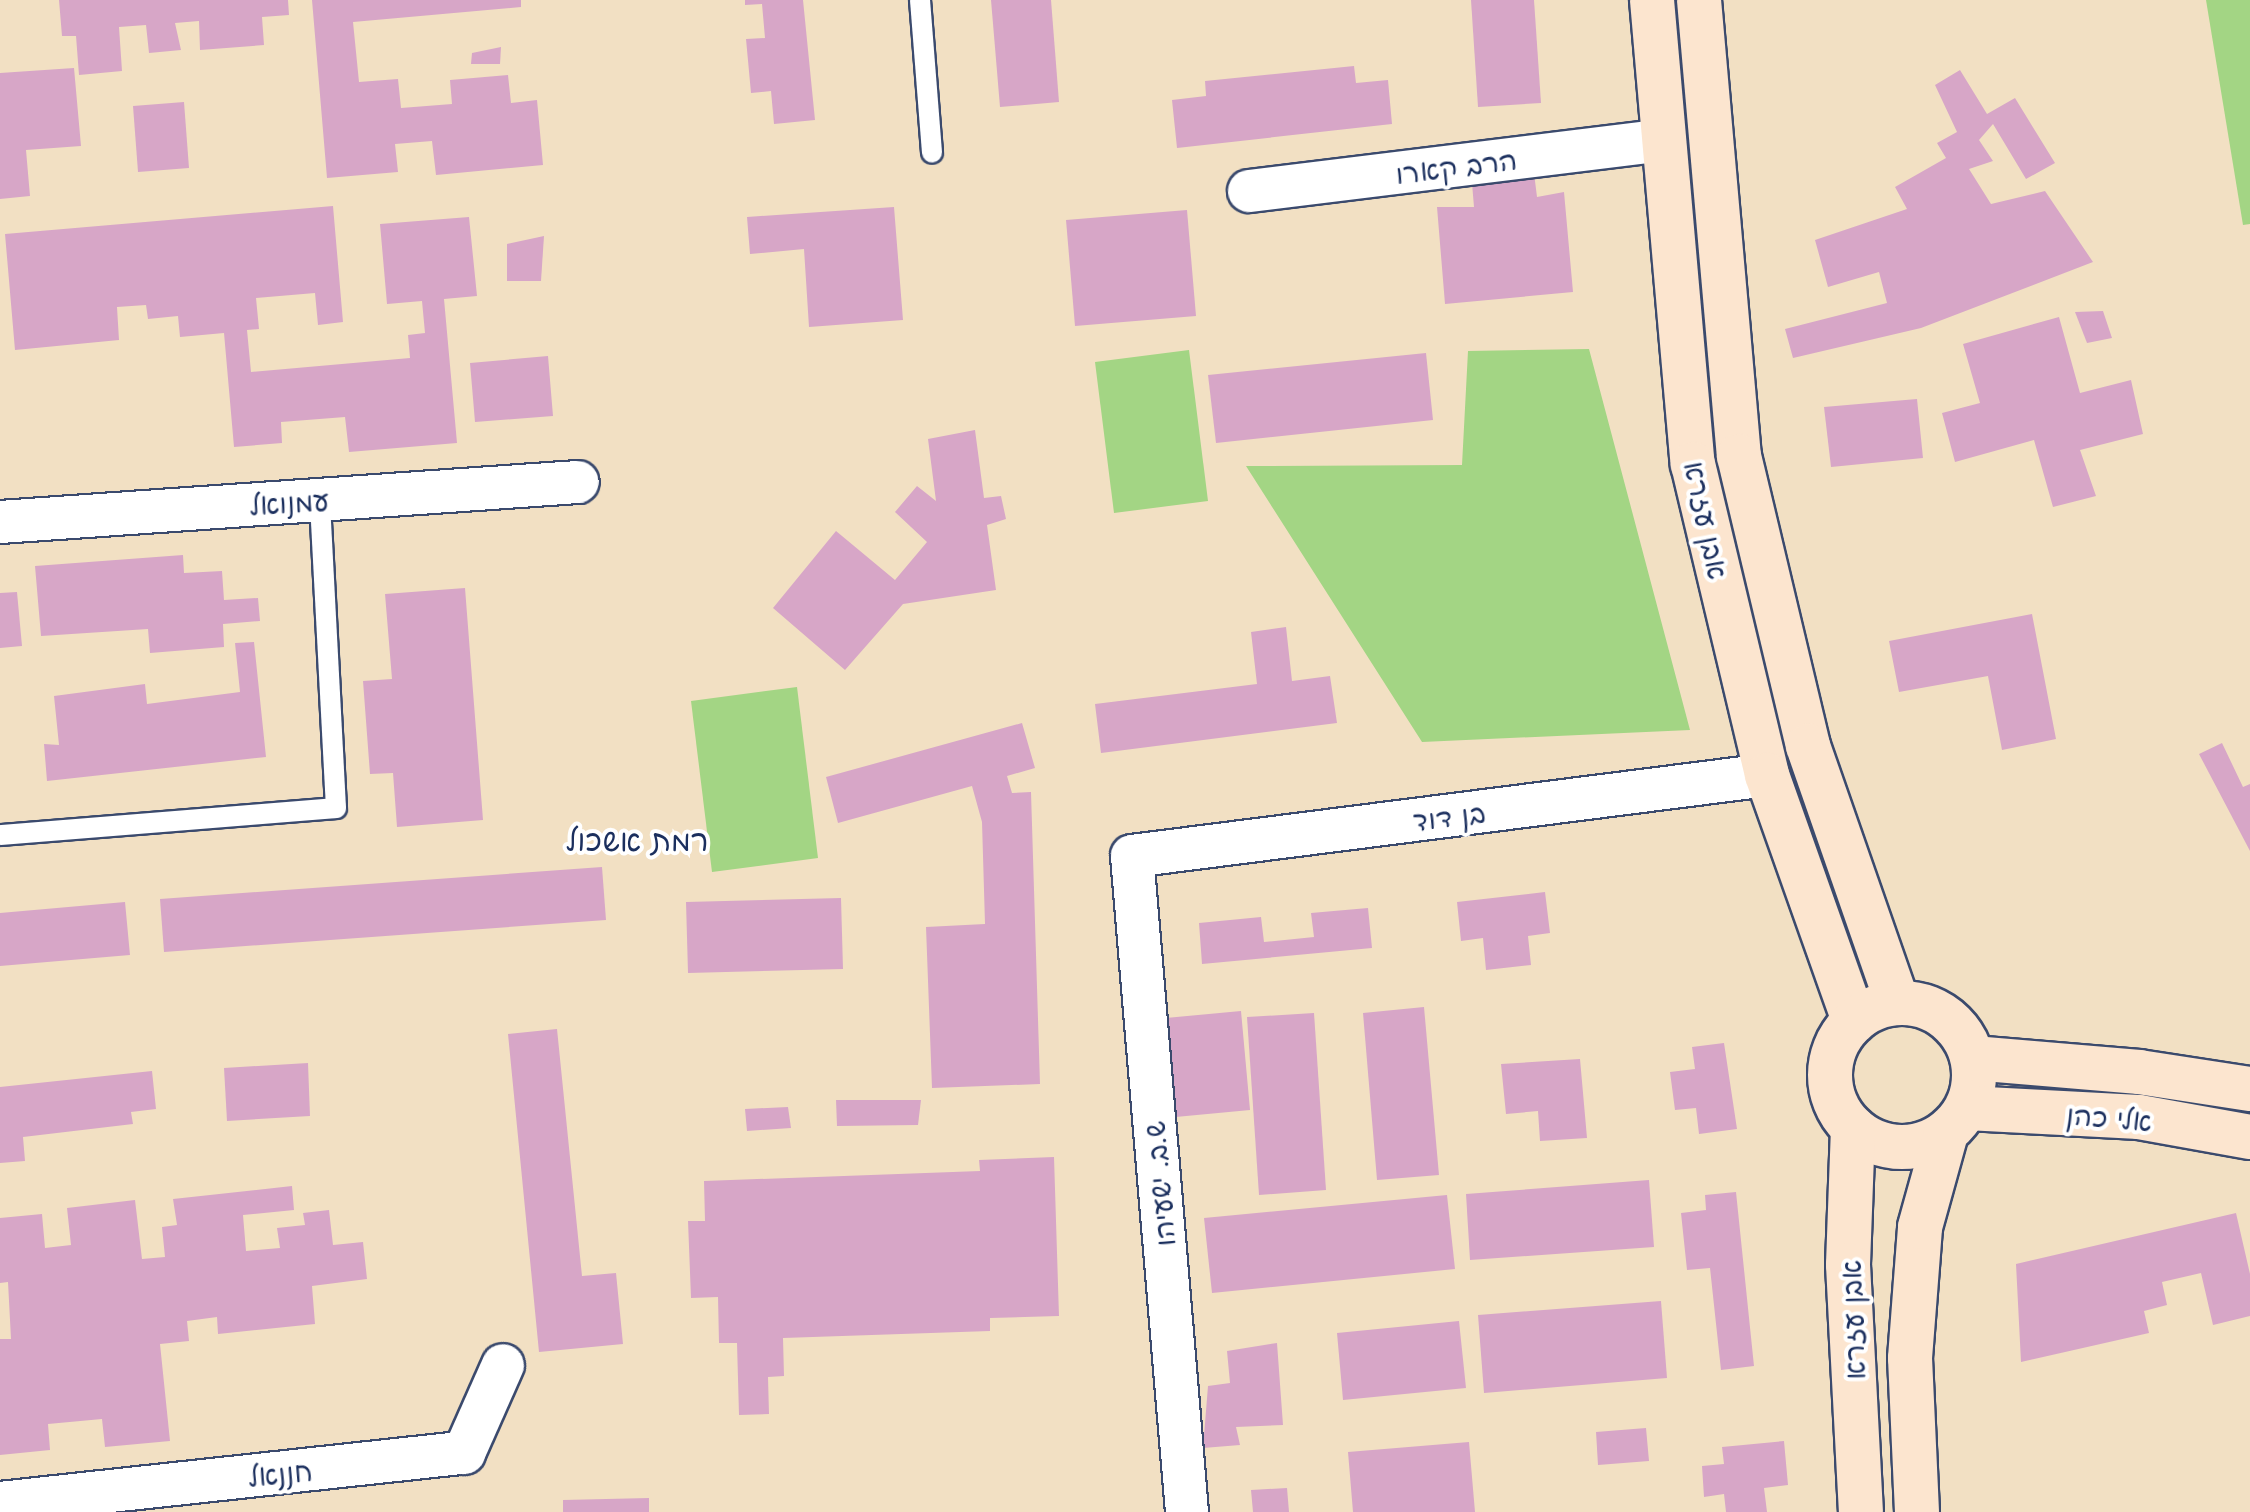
<!DOCTYPE html>
<meta charset="utf-8">
<style>
body{margin:0}
#map{position:relative;width:2250px;height:1512px;overflow:hidden;background:#f2e0c3;font-family:"Playpen Sans","Playpen Sans Hebrew",sans-serif}
div>[style]{position:absolute}
[style*='--x']{left:calc(var(--x)*1px);top:calc(var(--y)*1px);width:calc(var(--w)*1px);rotate:calc(var(--a)*1deg)}
.green>*{inset:0;background:#a3d584}
.building>*{inset:0;background:#d7a6c7}
.roads{filter:drop-shadow(2px 0 #3b4a6d) drop-shadow(-2px 0 #3b4a6d) drop-shadow(0 2px #3b4a6d) drop-shadow(0 -2px #3b4a6d)}
.lane>*{height:20px;margin:-10px;padding:0 10px;transform-origin:10px;border-radius:10px;background:#fff}
.street>*{height:42px;margin:-21px;padding:0 21px;transform-origin:21px;border-radius:21px;background:#fff}
.secondary>*{height:44px;margin:-22px;padding:0 22px;transform-origin:22px;border-radius:22px;background:#fce5cf}
.secondary>.ring{margin:-22px;padding:0;box-sizing:content-box;background:none;border:44px solid #fce5cf;border-radius:50%}
span{translate:-50% -50%;white-space:nowrap;text-align:center;line-height:1.15;-webkit-text-stroke:8px #fff;paint-order:stroke}
.street-label{font-size:28px;color:#1b2f5e}
.neighbourhood-label{font-size:30px;color:#1b2f5e}
</style>
<div id="map">
<div class="green">
<div style="clip-path:polygon(2206px 0,2250px 0,2250px 224px,2243px 225px)"></div>
<div style="clip-path:polygon(1589px 349px,1690px 730px,1422px 742px,1246px 466px,1462px 465px,1468px 351px)"></div>
<div style="clip-path:polygon(1189px 350px,1208px 501px,1114px 513px,1095px 362px)"></div>
<div style="clip-path:polygon(797px 687px,818px 858px,712px 872px,691px 701px)"></div>
</div>
<div class="building">
<div style="clip-path:polygon(59px 0,288px 0,289px 15px,262px 17px,264px 45px,200px 50px,199px 21px,175px 23px,181px 50px,149px 53px,146px 25px,119px 27px,122px 71px,79px 75px,76px 36px,62px 36px)"></div>
<div style="clip-path:polygon(312px 0,521px 0,521px 7px,353px 22px,359px 82px,398px 79px,401px 108px,452px 104px,450px 80px,508px 75px,511px 103px,537px 100px,543px 165px,436px 175px,432px 141px,395px 144px,398px 172px,327px 178px)"></div>
<div style="clip-path:polygon(745px 0,803px 0,815px 120px,774px 124px,771px 91px,751px 93px,746px 39px,765px 38px,762px 4px,745px 5px)"></div>
<div style="clip-path:polygon(991px 0,1051px 0,1059px 102px,1000px 107px)"></div>
<div style="clip-path:polygon(1471px 0,1534px 0,1541px 103px,1478px 107px)"></div>
<div style="clip-path:polygon(501px 47px,500px 64px,471px 64px,472px 53px)"></div>
<div style="clip-path:polygon(1354px 66px,1356px 83px,1388px 80px,1392px 124px,1177px 148px,1172px 100px,1206px 96px,1205px 81px)"></div>
<div style="clip-path:polygon(74px 68px,81px 146px,26px 150px,30px 196px,0 199px,0 73px)"></div>
<div style="clip-path:polygon(1960px 70px,1987px 114px,2015px 98px,2055px 163px,2026px 179px,1993px 124px,1979px 140px,1993px 161px,1969px 169px,1991px 204px,2045px 191px,2093px 262px,1921px 328px,1793px 358px,1785px 329px,1887px 303px,1879px 272px,1828px 287px,1815px 240px,1907px 209px,1895px 187px,1946px 158px,1937px 143px,1957px 132px,1935px 85px)"></div>
<div style="clip-path:polygon(184px 102px,189px 168px,138px 172px,133px 106px)"></div>
<div style="clip-path:polygon(1533px 165px,1537px 197px,1564px 192px,1573px 292px,1445px 304px,1437px 207px,1474px 207px,1471px 171px)"></div>
<div style="clip-path:polygon(333px 206px,343px 322px,318px 325px,315px 293px,256px 298px,259px 329px,247px 330px,251px 372px,410px 358px,408px 335px,425px 333px,422px 301px,387px 304px,380px 224px,469px 217px,477px 296px,444px 299px,457px 443px,349px 452px,345px 417px,281px 422px,282px 443px,234px 447px,224px 333px,180px 337px,178px 316px,148px 319px,146px 305px,117px 307px,119px 340px,15px 350px,5px 234px)"></div>
<div style="clip-path:polygon(894px 207px,903px 320px,809px 327px,804px 249px,750px 254px,747px 217px)"></div>
<div style="clip-path:polygon(1187px 210px,1196px 316px,1075px 326px,1066px 220px)"></div>
<div style="clip-path:polygon(544px 236px,541px 281px,507px 281px,507px 244px)"></div>
<div style="clip-path:polygon(2103px 311px,2112px 338px,2087px 343px,2075px 312px)"></div>
<div style="clip-path:polygon(2059px 317px,2080px 393px,2131px 380px,2143px 434px,2080px 450px,2096px 496px,2053px 507px,2034px 440px,1955px 462px,1942px 413px,1980px 403px,1963px 344px)"></div>
<div style="clip-path:polygon(1426px 353px,1433px 420px,1216px 443px,1208px 375px)"></div>
<div style="clip-path:polygon(548px 356px,553px 416px,475px 422px,470px 363px)"></div>
<div style="clip-path:polygon(1917px 399px,1923px 458px,1831px 467px,1824px 407px)"></div>
<div style="clip-path:polygon(975px 430px,984px 498px,1001px 496px,1006px 519px,987px 525px,996px 590px,903px 604px,845px 670px,773px 608px,836px 531px,895px 580px,927px 542px,895px 512px,917px 486px,936px 501px,928px 439px)"></div>
<div style="clip-path:polygon(183px 555px,184px 573px,222px 571px,224px 600px,258px 598px,260px 621px,223px 624px,224px 647px,150px 653px,148px 629px,41px 636px,35px 566px)"></div>
<div style="clip-path:polygon(465px 588px,483px 820px,397px 827px,393px 773px,370px 774px,363px 681px,392px 679px,385px 594px)"></div>
<div style="clip-path:polygon(17px 592px,22px 646px,0 648px,0 593px)"></div>
<div style="clip-path:polygon(2032px 614px,2056px 739px,2002px 750px,1988px 676px,1899px 692px,1889px 641px)"></div>
<div style="clip-path:polygon(1286px 627px,1292px 681px,1330px 676px,1337px 723px,1101px 753px,1095px 704px,1257px 684px,1251px 632px)"></div>
<div style="clip-path:polygon(254px 642px,266px 757px,47px 781px,44px 744px,59px 745px,54px 696px,145px 684px,147px 704px,240px 692px,235px 643px)"></div>
<div style="clip-path:polygon(1022px 723px,1035px 768px,1007px 776px,1012px 793px,1031px 792px,1040px 1084px,932px 1088px,926px 927px,985px 924px,982px 822px,972px 786px,838px 823px,826px 777px)"></div>
<div style="clip-path:polygon(2222px 743px,2243px 787px,2250px 784px,2250px 851px,2199px 754px)"></div>
<div style="clip-path:polygon(602px 867px,606px 920px,164px 952px,160px 899px)"></div>
<div style="clip-path:polygon(1545px 892px,1550px 933px,1528px 936px,1531px 965px,1486px 970px,1483px 938px,1461px 941px,1457px 902px)"></div>
<div style="clip-path:polygon(841px 898px,843px 969px,688px 973px,686px 902px)"></div>
<div style="clip-path:polygon(125px 902px,130px 955px,0 966px,0 913px)"></div>
<div style="clip-path:polygon(1368px 908px,1372px 948px,1202px 964px,1199px 923px,1261px 917px,1264px 942px,1314px 937px,1311px 913px)"></div>
<div style="clip-path:polygon(1424px 1007px,1439px 1175px,1377px 1180px,1363px 1013px)"></div>
<div style="clip-path:polygon(1241px 1011px,1250px 1110px,1165px 1118px,1155px 1019px)"></div>
<div style="clip-path:polygon(1314px 1013px,1326px 1190px,1259px 1195px,1247px 1017px)"></div>
<div style="clip-path:polygon(557px 1029px,582px 1276px,616px 1273px,623px 1344px,539px 1352px,508px 1034px)"></div>
<div style="clip-path:polygon(1724px 1043px,1737px 1129px,1699px 1134px,1696px 1108px,1675px 1110px,1670px 1072px,1695px 1069px,1692px 1047px)"></div>
<div style="clip-path:polygon(1580px 1059px,1587px 1138px,1540px 1141px,1538px 1111px,1506px 1114px,1501px 1064px)"></div>
<div style="clip-path:polygon(308px 1063px,310px 1116px,227px 1121px,224px 1068px)"></div>
<div style="clip-path:polygon(152px 1071px,156px 1109px,131px 1112px,133px 1124px,23px 1137px,25px 1161px,0 1163px,0 1087px)"></div>
<div style="clip-path:polygon(836px 1100px,921px 1100px,918px 1125px,837px 1126px)"></div>
<div style="clip-path:polygon(788px 1107px,791px 1128px,747px 1131px,745px 1109px)"></div>
<div style="clip-path:polygon(1054px 1157px,1059px 1316px,990px 1318px,990px 1331px,783px 1338px,784px 1376px,768px 1377px,769px 1414px,739px 1415px,737px 1343px,719px 1343px,718px 1297px,691px 1298px,688px 1221px,705px 1221px,704px 1181px,980px 1171px,979px 1160px)"></div>
<div style="clip-path:polygon(1649px 1180px,1654px 1247px,1470px 1260px,1466px 1194px)"></div>
<div style="clip-path:polygon(292px 1186px,294px 1210px,243px 1215px,246px 1251px,280px 1248px,277px 1228px,305px 1225px,303px 1213px,329px 1210px,333px 1245px,363px 1242px,367px 1279px,312px 1286px,315px 1324px,218px 1334px,217px 1317px,187px 1321px,189px 1341px,160px 1344px,170px 1441px,105px 1447px,102px 1419px,48px 1424px,50px 1450px,0 1455px,0 1339px,11px 1339px,8px 1282px,0 1283px,0 1218px,42px 1214px,45px 1248px,71px 1245px,67px 1208px,135px 1200px,142px 1259px,165px 1257px,162px 1227px,177px 1225px,173px 1199px)"></div>
<div style="clip-path:polygon(1736px 1192px,1754px 1366px,1721px 1370px,1710px 1268px,1687px 1270px,1681px 1213px,1706px 1210px,1705px 1195px)"></div>
<div style="clip-path:polygon(1447px 1195px,1455px 1269px,1212px 1293px,1204px 1218px)"></div>
<div style="clip-path:polygon(2236px 1213px,2250px 1274px,2250px 1316px,2213px 1325px,2201px 1273px,2162px 1282px,2167px 1305px,2144px 1311px,2149px 1333px,2021px 1362px,2016px 1264px)"></div>
<div style="clip-path:polygon(1661px 1301px,1667px 1378px,1484px 1393px,1478px 1315px)"></div>
<div style="clip-path:polygon(1459px 1321px,1466px 1388px,1343px 1400px,1337px 1333px)"></div>
<div style="clip-path:polygon(1277px 1343px,1283px 1425px,1236px 1427px,1240px 1445px,1203px 1448px,1208px 1386px,1230px 1383px,1227px 1351px)"></div>
<div style="clip-path:polygon(1646px 1428px,1649px 1461px,1598px 1465px,1596px 1432px)"></div>
<div style="clip-path:polygon(1784px 1441px,1788px 1485px,1764px 1488px,1767px 1512px,1726px 1512px,1724px 1494px,1704px 1497px,1702px 1466px,1724px 1464px,1722px 1447px)"></div>
<div style="clip-path:polygon(1469px 1442px,1475px 1512px,1353px 1512px,1348px 1452px)"></div>
<div style="clip-path:polygon(1287px 1488px,1289px 1512px,1253px 1512px,1251px 1490px)"></div>
<div style="clip-path:polygon(649px 1498px,649px 1512px,563px 1512px,563px 1500px)"></div>
</div>
<div class="roads">
<div class="lane">
<div style="--x:920;--y:0;--w:153;--a:85.5"></div>
<div style="--x:0;--y:835;--w:337;--a:-4.6"></div>
<div style="--x:336;--y:808;--w:308;--a:-93"></div>
</div>
<div class="street">
<div style="--x:1249;--y:191;--w:416;--a:-7"></div>
<div style="--x:0;--y:522;--w:579;--a:-3.96"></div>
<div style="--x:0;--y:1503;--w:467;--a:-6.2"></div>
<div style="--x:464;--y:1453;--w:96;--a:-66.1"></div>
<div style="--x:1187;--y:1512;--w:658;--a:-94.79"></div>
<div style="--x:1132;--y:856;--w:640;--a:-7.27"></div>
</div>
<div class="secondary">
<div style="--x:1652;--y:0;--w:466;--a:85"></div>
<div style="--x:1693;--y:464;--w:320;--a:76.6"></div>
<div style="--x:1767;--y:775;--w:261;--a:70.5"></div>
<div style="--x:1699;--y:0;--w:458;--a:85"></div>
<div style="--x:1739;--y:456;--w:298;--a:76.6"></div>
<div style="--x:1808;--y:746;--w:271;--a:70.8"></div>
<div class="ring" style="left:1830px;top:1003px;width:100px;height:100px"></div>
<div style="--x:1973;--y:1058;--w:167;--a:4.8"></div>
<div style="--x:2139;--y:1072;--w:112;--a:8.7"></div>
<div style="--x:1967;--y:1108;--w:172;--a:3"></div>
<div style="--x:2139;--y:1117;--w:113;--a:10.2"></div>
<div style="--x:1853;--y:1128;--w:137;--a:92.1"></div>
<div style="--x:1848;--y:1265;--w:247;--a:87"></div>
<div style="--x:1917;--y:1512;--w:154;--a:-92.6"></div>
<div style="--x:1910;--y:1358;--w:131;--a:-85.6"></div>
<div style="--x:1920;--y:1227;--w:98;--a:-74.5"></div>
</div>
</div>
<div class="street-label">
<span style="left:1456px;top:166px;rotate:-7deg">הרב קארו</span>
<span style="left:289px;top:502px;rotate:-4deg">עמנואל</span>
<span style="left:1707px;top:520px;rotate:78deg">אבן עזרא</span>
<span style="left:1449px;top:816px;rotate:-7deg">בן דוד</span>
<span style="left:2109px;top:1117px;rotate:5deg">אלי כהן</span>
<span style="left:1159px;top:1184px;rotate:-95deg">ש.ב. ישעיהו</span>
<span style="left:1852px;top:1320px;rotate:-92deg">אבן עזרא</span>
<span style="left:280px;top:1473px;rotate:-6deg">חננאל</span>
</div>
<div class="neighbourhood-label">
<span style="left:637px;top:839px">רמת אשכול</span>
</div>
</div>
